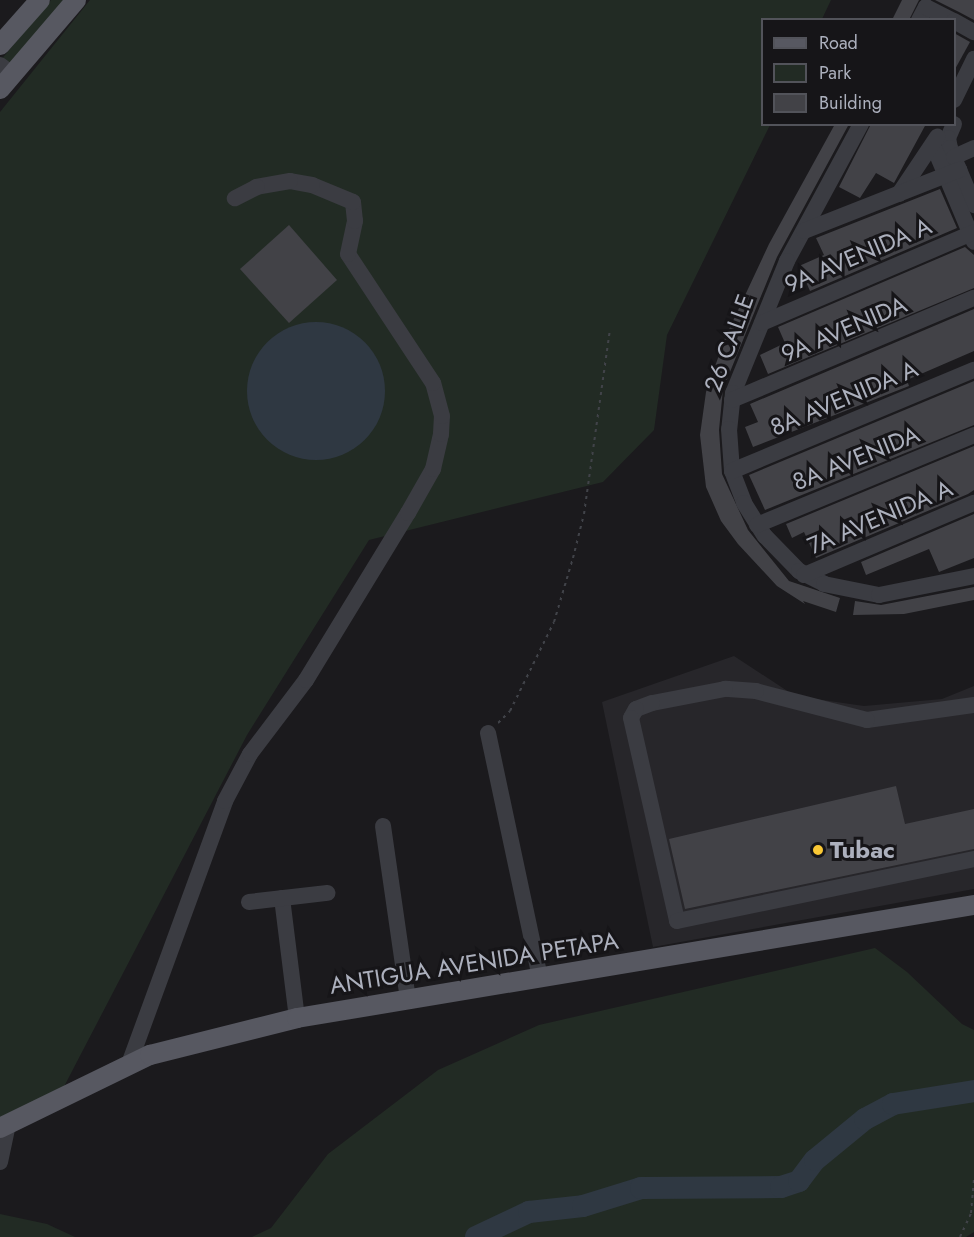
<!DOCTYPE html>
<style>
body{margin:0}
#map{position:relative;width:974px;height:1237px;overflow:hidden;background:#1b1a1d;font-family:Jost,sans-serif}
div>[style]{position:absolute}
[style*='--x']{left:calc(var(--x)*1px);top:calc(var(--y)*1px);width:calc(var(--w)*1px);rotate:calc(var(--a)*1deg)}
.built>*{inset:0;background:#27262a}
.green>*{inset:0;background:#222b24}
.water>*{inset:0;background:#2f3842}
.round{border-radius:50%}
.river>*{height:22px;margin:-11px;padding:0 11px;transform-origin:11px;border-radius:11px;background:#2f3842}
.building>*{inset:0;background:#424247}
.path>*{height:2px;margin-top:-1px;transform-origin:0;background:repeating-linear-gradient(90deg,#414349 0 3px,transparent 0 7.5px)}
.minor>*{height:16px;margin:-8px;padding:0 8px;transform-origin:8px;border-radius:8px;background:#3b3c42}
.major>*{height:20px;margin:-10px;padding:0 10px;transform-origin:10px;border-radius:10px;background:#575861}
.dots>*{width:16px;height:16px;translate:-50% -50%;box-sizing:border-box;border:3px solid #161518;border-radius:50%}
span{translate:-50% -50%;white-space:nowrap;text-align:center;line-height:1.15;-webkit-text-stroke:6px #161518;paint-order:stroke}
.street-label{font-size:24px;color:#acb0bd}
.poi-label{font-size:24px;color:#acb0bd;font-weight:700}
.left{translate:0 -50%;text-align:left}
.legend{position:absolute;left:761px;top:18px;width:195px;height:108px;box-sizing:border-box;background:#161518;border:2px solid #52535a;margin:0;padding:8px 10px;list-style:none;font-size:18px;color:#acb0bd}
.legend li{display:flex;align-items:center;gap:12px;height:30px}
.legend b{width:30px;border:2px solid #52535a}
</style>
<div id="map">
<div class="built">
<div style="clip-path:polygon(734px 656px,795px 696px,864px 706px,942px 699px,974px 686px,974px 889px,653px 947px,602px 702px)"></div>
</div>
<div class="green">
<div style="clip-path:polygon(51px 0,68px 0,7px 74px,0 61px)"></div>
<div style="clip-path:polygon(90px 0,831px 0,822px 19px,762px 20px,762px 124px,770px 125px,667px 335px,654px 430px,603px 482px,369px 540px,247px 735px,56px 1102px,0 1126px,0 112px)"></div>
<div style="clip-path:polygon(875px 948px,907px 972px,962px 1024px,974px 1030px,974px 1232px,966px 1237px,252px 1237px,271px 1228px,328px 1154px,438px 1070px,539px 1025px)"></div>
<div style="clip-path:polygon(0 1214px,47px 1224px,75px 1237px,0 1237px)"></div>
</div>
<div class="water">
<div class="round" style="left:247px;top:322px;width:138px;height:138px"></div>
</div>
<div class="river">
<div style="--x:476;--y:1237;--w:59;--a:-25.3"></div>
<div style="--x:529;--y:1212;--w:54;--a:-6.3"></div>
<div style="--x:583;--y:1206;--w:61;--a:-17.2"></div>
<div style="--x:641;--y:1188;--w:140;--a:-0.4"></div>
<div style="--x:781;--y:1187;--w:19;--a:-18"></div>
<div style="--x:799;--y:1181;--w:26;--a:-53"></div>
<div style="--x:815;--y:1160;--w:65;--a:-39.4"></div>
<div style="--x:865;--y:1119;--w:32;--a:-28"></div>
<div style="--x:893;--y:1104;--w:82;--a:-9.1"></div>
</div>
<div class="building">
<div style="clip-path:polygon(902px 0,919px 0,909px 20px,892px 20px)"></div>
<div style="clip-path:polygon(935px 0,974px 0,974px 20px,959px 12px)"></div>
<div style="clip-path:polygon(954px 33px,970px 42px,954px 71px)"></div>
<div style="clip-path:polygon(835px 124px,849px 124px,777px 257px,723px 389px,719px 430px,722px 474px,748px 530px,789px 581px,840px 598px,836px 612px,803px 601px,805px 604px,777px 586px,738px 544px,721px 521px,706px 487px,700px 435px,706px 392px,725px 338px,769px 244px)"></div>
<div style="clip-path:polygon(871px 124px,926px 124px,894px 183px,876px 173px,860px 198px,839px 187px)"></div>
<div style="clip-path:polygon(940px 189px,957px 228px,810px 291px,799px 266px,824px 255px,816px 238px)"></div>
<div style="clip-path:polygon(289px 225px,337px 280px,289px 323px,240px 269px)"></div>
<div style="clip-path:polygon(965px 247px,974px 255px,974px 288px,768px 374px,760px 355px,785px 343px,778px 327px)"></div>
<div style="clip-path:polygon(974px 309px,974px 351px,907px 380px,909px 386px,753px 447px,745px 427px,758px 422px,750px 404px)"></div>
<div style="clip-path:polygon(974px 381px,974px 425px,765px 510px,749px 475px)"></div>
<div style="clip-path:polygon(974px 446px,974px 490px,968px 494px,816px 558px,804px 532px,792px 538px,786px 524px)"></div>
<div style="clip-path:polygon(974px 514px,974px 558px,939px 572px,929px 549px,866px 575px,861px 562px)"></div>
<div style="clip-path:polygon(974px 587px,974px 600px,904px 614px,853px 615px,855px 601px,881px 605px)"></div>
<div style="clip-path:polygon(896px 786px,905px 824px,974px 809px,974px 849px,685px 909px,669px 839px)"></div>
</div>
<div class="path">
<div style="--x:498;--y:723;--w:17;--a:-45"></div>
<div style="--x:510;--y:711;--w:99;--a:-63.7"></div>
<div style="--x:554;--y:622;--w:67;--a:-73.5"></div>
<div style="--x:573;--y:558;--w:45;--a:-76"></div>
<div style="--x:584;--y:514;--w:187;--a:-82"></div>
<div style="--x:960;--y:1237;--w:26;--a:-65"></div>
<div style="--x:971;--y:1213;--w:35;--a:-85"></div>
</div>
<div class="minor">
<div style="--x:919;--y:20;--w:15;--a:-62"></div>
<div style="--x:926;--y:7;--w:29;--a:27"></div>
<div style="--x:954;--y:21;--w:23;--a:29"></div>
<div style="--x:0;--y:65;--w:15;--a:37"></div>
<div style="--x:954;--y:100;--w:46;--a:-64"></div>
<div style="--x:861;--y:124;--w:156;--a:118.4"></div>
<div style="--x:787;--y:261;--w:143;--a:112.2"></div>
<div style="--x:733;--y:393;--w:36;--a:96"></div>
<div style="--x:729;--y:429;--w:42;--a:85.9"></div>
<div style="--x:732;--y:471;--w:34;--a:69"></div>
<div style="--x:744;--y:503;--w:39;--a:58"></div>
<div style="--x:765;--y:536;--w:49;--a:45.8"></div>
<div style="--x:799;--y:571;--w:28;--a:27"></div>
<div style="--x:824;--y:584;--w:56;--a:11.3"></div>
<div style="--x:879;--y:595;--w:97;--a:-11.3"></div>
<div style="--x:954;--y:124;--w:15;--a:113"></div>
<div style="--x:948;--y:138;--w:10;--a:79"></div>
<div style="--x:950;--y:148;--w:62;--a:67.2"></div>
<div style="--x:933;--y:145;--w:105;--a:67.1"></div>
<div style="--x:954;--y:157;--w:22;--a:-24"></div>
<div style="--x:899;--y:194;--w:69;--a:-56.3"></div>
<div style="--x:804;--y:231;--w:167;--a:-21.5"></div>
<div style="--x:762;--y:323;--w:231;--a:-23.2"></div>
<div style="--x:732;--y:400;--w:263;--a:-22.9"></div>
<div style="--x:732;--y:471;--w:262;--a:-22.7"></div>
<div style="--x:757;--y:525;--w:235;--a:-22.5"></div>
<div style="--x:804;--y:575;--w:185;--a:-23"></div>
<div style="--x:974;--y:705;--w:108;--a:172"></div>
<div style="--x:867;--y:720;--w:115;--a:-165.4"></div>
<div style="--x:756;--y:691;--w:31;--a:-176"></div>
<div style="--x:725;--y:689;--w:74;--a:169.1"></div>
<div style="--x:652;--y:703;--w:17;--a:159"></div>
<div style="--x:636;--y:709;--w:10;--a:119"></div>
<div style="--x:631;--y:718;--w:208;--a:77.2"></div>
<div style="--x:677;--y:921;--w:303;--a:-11.8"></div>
<div style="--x:488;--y:733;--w:250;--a:78"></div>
<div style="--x:383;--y:826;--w:175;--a:81.8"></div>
<div style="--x:282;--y:898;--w:121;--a:82.9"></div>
<div style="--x:249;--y:902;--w:79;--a:-6.6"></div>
<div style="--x:129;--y:1064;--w:280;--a:-69.9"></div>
<div style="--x:225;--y:801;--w:53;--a:-62"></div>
<div style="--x:250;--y:754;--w:93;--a:-52.9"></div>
<div style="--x:306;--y:680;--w:196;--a:-58.6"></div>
<div style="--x:408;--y:513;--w:51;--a:-60.4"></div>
<div style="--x:433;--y:469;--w:36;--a:-77"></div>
<div style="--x:441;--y:434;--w:18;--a:-87"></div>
<div style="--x:442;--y:416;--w:34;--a:-105"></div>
<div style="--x:433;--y:383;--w:154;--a:-123.4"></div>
<div style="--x:348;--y:254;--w:34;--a:-78"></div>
<div style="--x:355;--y:221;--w:19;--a:-96"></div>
<div style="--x:353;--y:202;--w:44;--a:-157.5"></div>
<div style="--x:312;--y:185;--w:22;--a:-170"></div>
<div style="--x:290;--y:181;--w:34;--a:170"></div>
<div style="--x:257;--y:187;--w:25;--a:153"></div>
<div style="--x:0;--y:1162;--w:39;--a:-78"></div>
</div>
<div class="major">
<div style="--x:0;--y:45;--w:60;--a:-48.4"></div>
<div style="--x:0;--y:89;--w:117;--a:-49.5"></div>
<div style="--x:0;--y:1128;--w:167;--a:-26"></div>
<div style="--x:150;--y:1055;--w:152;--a:-14.1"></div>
<div style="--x:297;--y:1018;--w:686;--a:-9.48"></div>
</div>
<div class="dots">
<div style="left:818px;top:850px;background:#fac835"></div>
</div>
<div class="street-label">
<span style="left:858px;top:255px;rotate:-23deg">9A AVENIDA A</span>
<span style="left:844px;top:329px;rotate:-23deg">9A AVENIDA</span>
<span style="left:729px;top:343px;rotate:-70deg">26 CALLE</span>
<span style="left:844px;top:398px;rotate:-23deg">8A AVENIDA A</span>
<span style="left:856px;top:458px;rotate:-22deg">8A AVENIDA</span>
<span style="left:880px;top:517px;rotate:-23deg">7A AVENIDA A</span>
<span style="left:474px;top:963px;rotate:-9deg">ANTIGUA AVENIDA PETAPA</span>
</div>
<div class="poi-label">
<span class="left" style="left:830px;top:850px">Tubac</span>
</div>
<ul class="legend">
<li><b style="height:8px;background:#575861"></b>Road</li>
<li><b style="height:16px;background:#222b24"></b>Park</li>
<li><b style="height:16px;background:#424247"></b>Building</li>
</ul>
</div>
